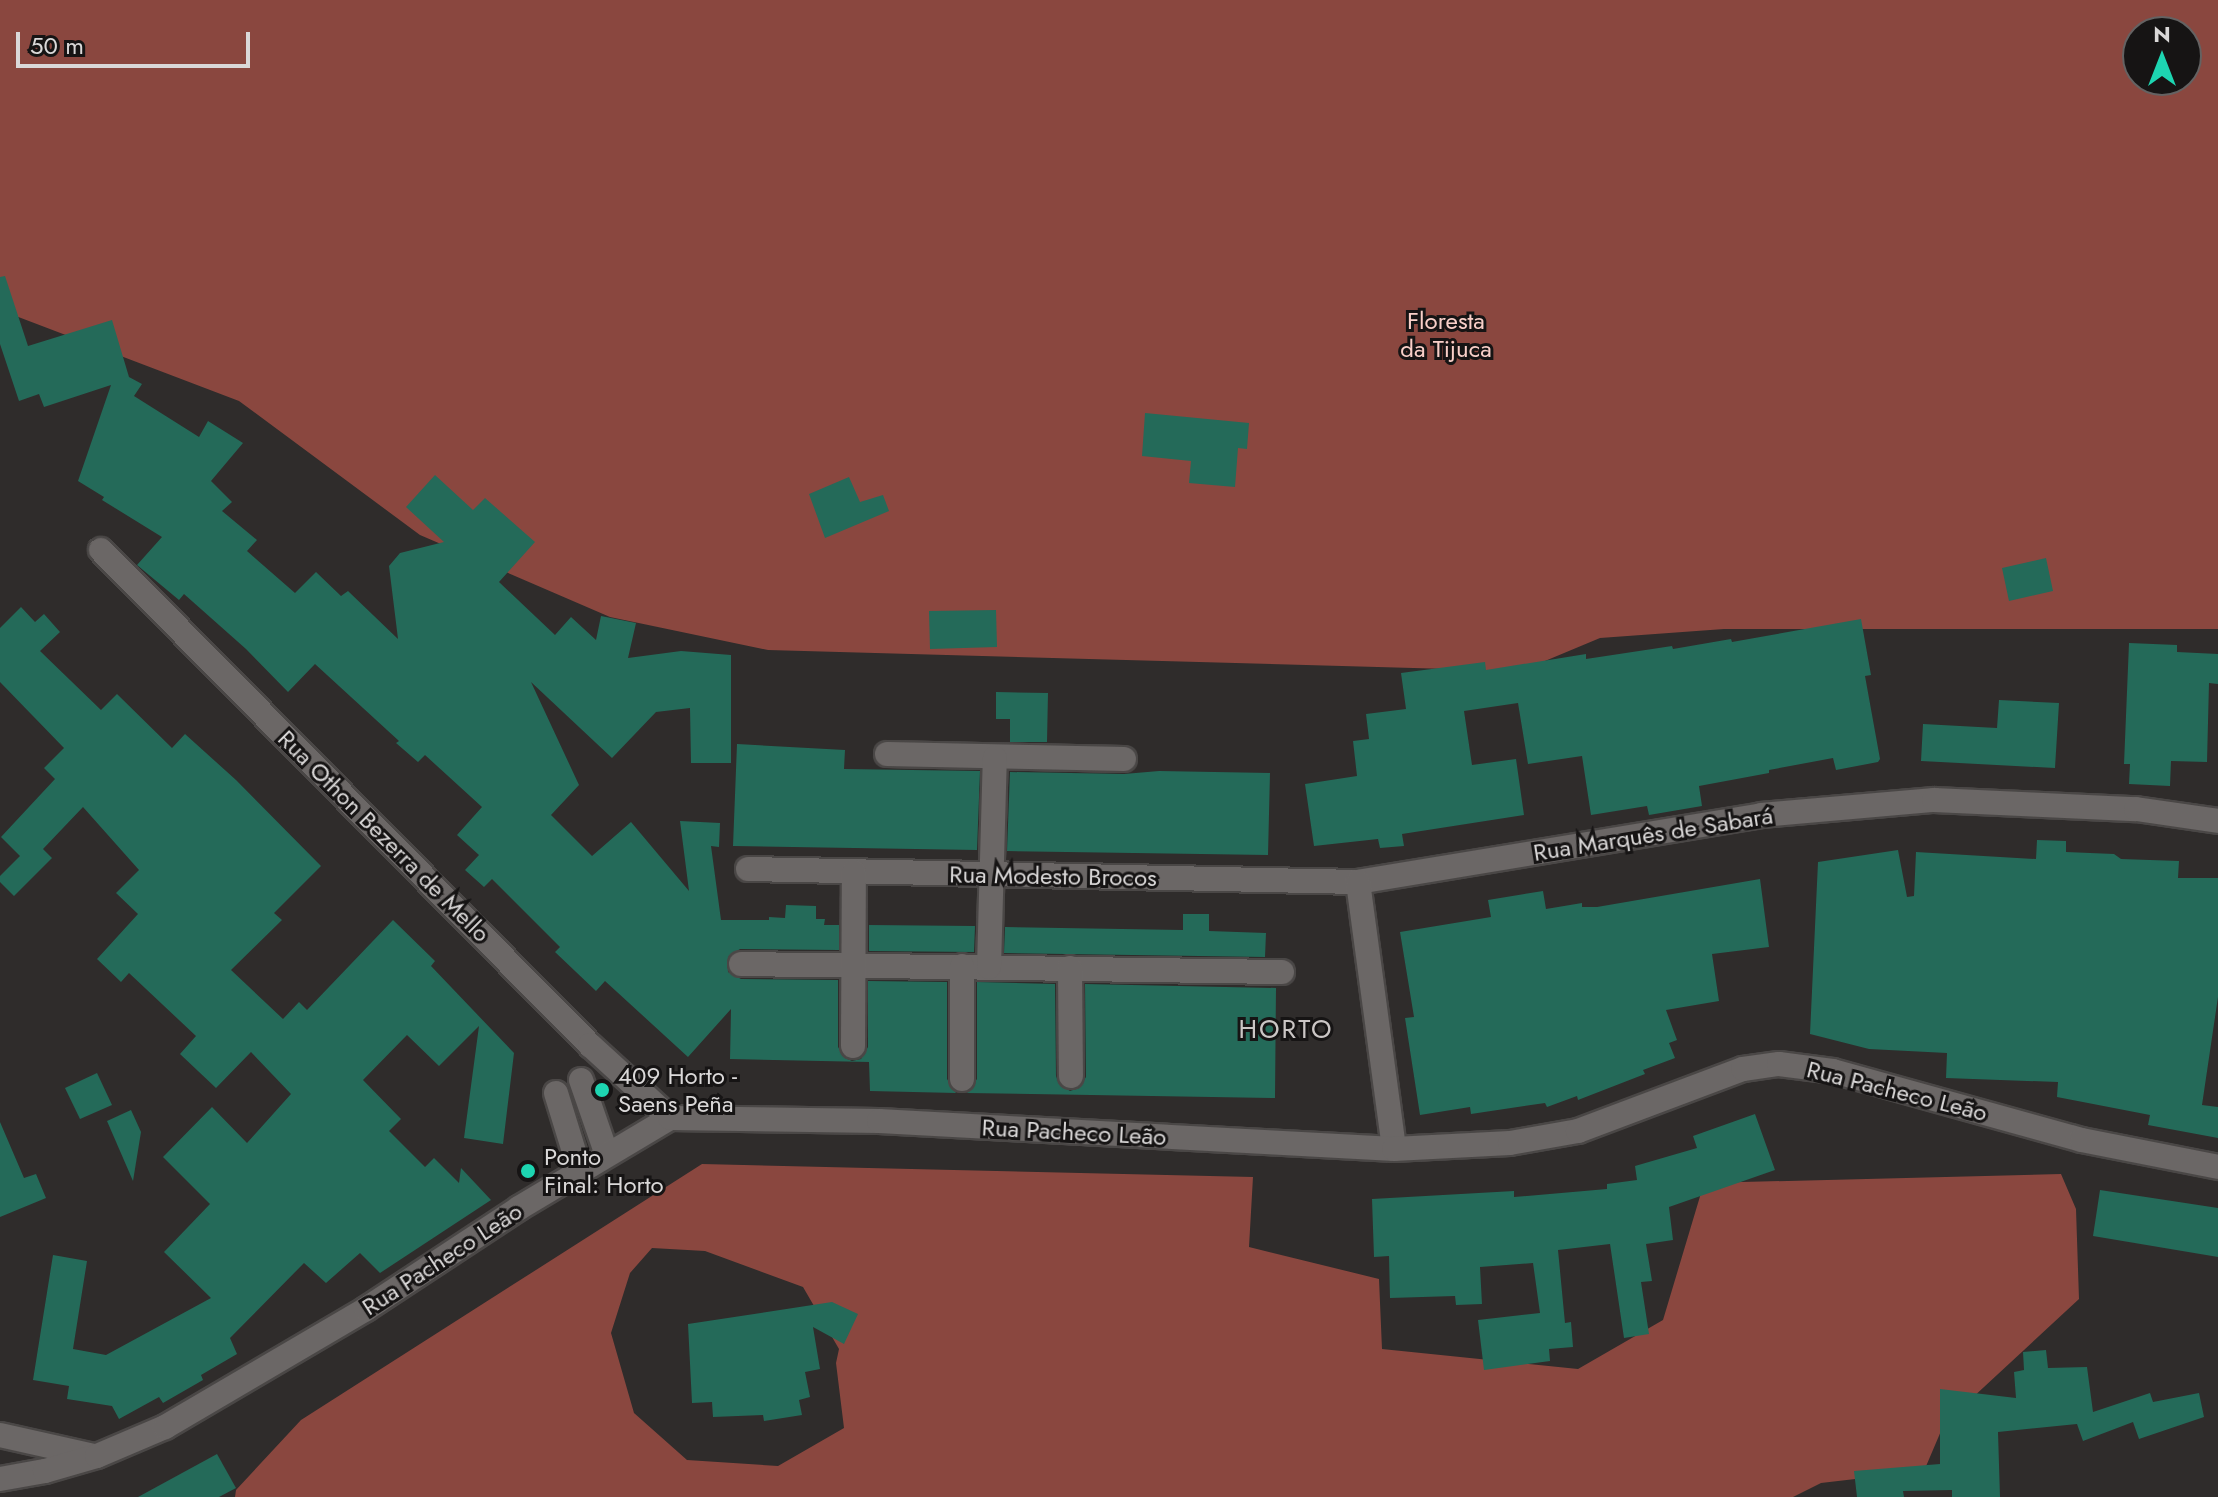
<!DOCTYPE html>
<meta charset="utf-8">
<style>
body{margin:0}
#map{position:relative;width:2218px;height:1497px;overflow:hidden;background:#2f2c2b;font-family:Jost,sans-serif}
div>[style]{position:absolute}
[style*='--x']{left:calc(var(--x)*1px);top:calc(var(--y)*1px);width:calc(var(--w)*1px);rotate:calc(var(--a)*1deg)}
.forest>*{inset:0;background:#8a473f}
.building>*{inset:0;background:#246a59}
.roads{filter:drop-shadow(2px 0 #4a4746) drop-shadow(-2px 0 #4a4746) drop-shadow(0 2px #4a4746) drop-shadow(0 -2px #4a4746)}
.minor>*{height:24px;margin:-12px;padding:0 12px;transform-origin:12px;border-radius:12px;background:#6b6766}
.dots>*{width:22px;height:22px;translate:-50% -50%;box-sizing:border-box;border:4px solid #161414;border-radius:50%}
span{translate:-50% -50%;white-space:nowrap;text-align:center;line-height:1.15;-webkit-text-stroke:6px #161414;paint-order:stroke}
.park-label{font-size:24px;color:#f9cfc8}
.street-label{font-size:24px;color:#dad8d8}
.poi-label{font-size:24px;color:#dad8d8}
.left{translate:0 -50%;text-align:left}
.neighbourhood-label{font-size:26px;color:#cbc6c5;letter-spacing:2px}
.north{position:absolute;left:2122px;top:16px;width:80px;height:80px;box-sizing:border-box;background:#161414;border:2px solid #646262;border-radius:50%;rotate:0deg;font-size:22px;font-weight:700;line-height:32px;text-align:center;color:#dad8d8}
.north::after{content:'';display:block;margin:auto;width:28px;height:36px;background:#1dd5b1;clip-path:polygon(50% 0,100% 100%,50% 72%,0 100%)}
.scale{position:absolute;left:16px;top:32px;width:234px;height:36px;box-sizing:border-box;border:4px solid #dad8d8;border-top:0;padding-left:10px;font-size:24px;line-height:28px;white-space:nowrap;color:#dad8d8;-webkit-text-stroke:6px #161414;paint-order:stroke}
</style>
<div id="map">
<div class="forest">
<div style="clip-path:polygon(evenodd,0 0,2218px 0,2218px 629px,1724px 629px,1600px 638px,1521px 671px,768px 650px,610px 617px,420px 535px,239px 401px,0 310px,0 0,2138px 32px,2186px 32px,2186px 80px,2138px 80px,2138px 32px)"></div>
<div style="clip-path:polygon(evenodd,702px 1164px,1253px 1177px,1249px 1247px,1379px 1279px,1382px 1349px,1578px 1369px,1663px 1320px,1704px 1183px,2061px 1174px,2076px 1209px,2079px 1299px,1944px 1424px,1924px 1471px,1821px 1483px,1793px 1497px,235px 1497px,236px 1490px,301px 1420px,702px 1164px,652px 1248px,705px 1251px,803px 1287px,839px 1349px,836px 1363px,844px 1428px,778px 1466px,687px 1460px,634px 1413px,611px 1333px,630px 1273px,652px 1248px)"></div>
</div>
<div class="building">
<div style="clip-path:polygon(5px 276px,28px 346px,112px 320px,129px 377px,142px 384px,134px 396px,199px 437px,208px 421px,243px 443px,211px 481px,232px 502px,222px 511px,257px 540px,247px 551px,295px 593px,316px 572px,341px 596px,348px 591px,398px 639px,389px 566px,400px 553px,444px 542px,406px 507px,435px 475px,473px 510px,485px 498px,535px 542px,499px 582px,555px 635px,571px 617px,596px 640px,601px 616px,636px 623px,628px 658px,681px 651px,731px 655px,731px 763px,691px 763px,690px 708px,656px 712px,612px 758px,531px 682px,579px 785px,551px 815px,592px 856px,631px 822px,689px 891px,680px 821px,720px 823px,719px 847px,711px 846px,721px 920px,769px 920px,769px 917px,785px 918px,786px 905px,816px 906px,816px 919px,825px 919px,824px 925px,839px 925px,839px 950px,740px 949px,728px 957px,728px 972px,741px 979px,838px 980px,838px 1047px,845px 1058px,852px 1061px,861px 1059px,868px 1047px,868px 981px,947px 982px,947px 1079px,956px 1093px,870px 1091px,869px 1062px,730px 1059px,731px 1009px,688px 1057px,605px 981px,596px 991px,555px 952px,560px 947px,492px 879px,484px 887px,465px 870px,479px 855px,457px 835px,482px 807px,425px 755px,418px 762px,396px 743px,399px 741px,315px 664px,288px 692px,246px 649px,184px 594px,179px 600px,137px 565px,162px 537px,102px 500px,104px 497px,78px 481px,111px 385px,44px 407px,39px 394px,19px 401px,0 344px,0 277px)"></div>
<div style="clip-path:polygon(1145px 413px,1249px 423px,1247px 449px,1238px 448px,1235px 487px,1189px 483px,1191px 461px,1142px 456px)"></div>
<div style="clip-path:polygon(849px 477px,860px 502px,883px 495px,889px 511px,825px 538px,809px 494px)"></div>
<div style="clip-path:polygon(2046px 558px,2053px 591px,2009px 601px,2002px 568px)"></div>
<div style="clip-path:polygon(21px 607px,35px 622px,44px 614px,60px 632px,40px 651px,101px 710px,117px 694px,172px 748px,185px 734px,236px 780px,321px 866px,274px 913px,282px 920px,231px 970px,283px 1019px,299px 1002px,307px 1010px,393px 920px,435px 961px,431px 966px,514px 1053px,503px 1144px,464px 1138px,479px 1026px,439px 1066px,407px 1035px,363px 1080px,401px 1119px,389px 1131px,425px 1167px,434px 1158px,459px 1183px,461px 1168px,491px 1200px,380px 1273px,360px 1253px,326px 1283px,304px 1263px,230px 1338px,237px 1354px,201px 1375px,203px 1380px,163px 1403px,159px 1397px,119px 1419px,112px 1406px,67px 1399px,69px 1386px,33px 1380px,53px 1255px,87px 1261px,73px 1349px,106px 1355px,211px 1298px,164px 1252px,210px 1204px,163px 1157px,212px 1107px,247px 1143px,291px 1094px,251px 1052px,216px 1088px,180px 1054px,196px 1036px,129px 973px,121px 982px,97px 959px,138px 914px,116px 893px,139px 870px,83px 807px,43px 849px,52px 858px,14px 896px,0 882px,0 876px,20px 856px,1px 837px,55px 779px,44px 768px,64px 748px,0 682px,0 628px)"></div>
<div style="clip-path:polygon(996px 610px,997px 647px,930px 649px,929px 611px)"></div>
<div style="clip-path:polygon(1861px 619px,1871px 675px,1865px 676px,1880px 759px,1878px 762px,1836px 770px,1833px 758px,1769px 770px,1769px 773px,1699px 786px,1702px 806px,1649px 815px,1647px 806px,1591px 815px,1582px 756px,1528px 764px,1518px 703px,1464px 711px,1472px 765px,1516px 759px,1524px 815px,1402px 834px,1404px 846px,1380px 848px,1378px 839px,1314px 846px,1305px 784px,1357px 776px,1353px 741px,1369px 739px,1366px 714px,1406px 709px,1401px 673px,1485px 662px,1486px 670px,1586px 654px,1586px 659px,1672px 646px,1673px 649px,1731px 639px,1732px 642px)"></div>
<div style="clip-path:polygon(2129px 643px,2177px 645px,2177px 652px,2218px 654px,2218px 684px,2209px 683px,2207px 762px,2171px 761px,2170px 786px,2129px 784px,2130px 764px,2124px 764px)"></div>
<div style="clip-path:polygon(996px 692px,1048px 693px,1047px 742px,1010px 742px,1010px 719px,996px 719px)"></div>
<div style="clip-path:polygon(1999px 700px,2059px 703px,2055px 768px,1921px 761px,1923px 724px,1997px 728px)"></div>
<div style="clip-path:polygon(737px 744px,845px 750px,844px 769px,980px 771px,977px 850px,733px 846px)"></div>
<div style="clip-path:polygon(1159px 771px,1270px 773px,1268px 855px,1007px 851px,1010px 772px,1124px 774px)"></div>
<div style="clip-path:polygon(2037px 840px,2066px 841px,2066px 852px,2114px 854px,2121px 859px,2179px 861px,2178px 878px,2218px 878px,2218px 997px,2202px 1105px,2218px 1107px,2218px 1138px,2148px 1125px,2150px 1115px,2057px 1097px,2058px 1082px,1946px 1078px,1947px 1053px,1869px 1049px,1810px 1034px,1818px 862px,1898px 850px,1907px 897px,1914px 896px,1916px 852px,2036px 859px)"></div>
<div style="clip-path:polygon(1760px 879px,1769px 947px,1712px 954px,1719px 1001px,1666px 1010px,1677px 1040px,1669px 1043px,1675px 1058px,1643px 1070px,1645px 1074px,1578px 1100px,1577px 1096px,1547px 1107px,1545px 1103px,1471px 1114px,1470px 1107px,1420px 1115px,1405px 1018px,1414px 1017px,1400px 932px,1491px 917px,1488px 900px,1543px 891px,1546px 909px,1582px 903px,1582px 907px,1597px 907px)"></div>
<div style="clip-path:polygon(1183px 914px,1209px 914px,1209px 931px,1266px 933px,1265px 957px,1004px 953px,1005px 927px,1183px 930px)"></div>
<div style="clip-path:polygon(869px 925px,975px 926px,974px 952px,869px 951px)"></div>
<div style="clip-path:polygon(977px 982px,1055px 984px,1056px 1076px,1059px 1084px,1070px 1091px,1079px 1088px,1086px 1077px,1085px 984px,1276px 988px,1275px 1098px,967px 1093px,977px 1079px)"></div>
<div style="clip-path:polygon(97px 1073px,112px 1105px,80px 1119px,65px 1088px)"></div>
<div style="clip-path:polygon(131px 1110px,141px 1132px,133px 1181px,107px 1121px)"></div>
<div style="clip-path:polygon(1755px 1114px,1775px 1170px,1669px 1207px,1673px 1240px,1646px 1244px,1652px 1281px,1641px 1282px,1649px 1334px,1624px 1338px,1610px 1244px,1558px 1250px,1565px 1323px,1571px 1322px,1573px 1347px,1549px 1349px,1550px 1361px,1484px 1370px,1478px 1320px,1540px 1313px,1533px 1263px,1480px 1267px,1482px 1304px,1456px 1305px,1455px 1296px,1390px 1298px,1389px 1256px,1374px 1257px,1372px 1199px,1514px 1191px,1514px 1197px,1607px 1189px,1607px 1184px,1637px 1180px,1635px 1166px,1697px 1148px,1693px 1136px)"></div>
<div style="clip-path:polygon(0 1122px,24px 1178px,36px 1174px,46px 1198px,0 1217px)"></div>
<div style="clip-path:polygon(2100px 1190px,2218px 1208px,2218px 1257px,2093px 1236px)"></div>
<div style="clip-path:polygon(832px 1302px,858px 1314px,844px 1344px,813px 1327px,820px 1369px,805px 1372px,810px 1397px,799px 1400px,802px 1415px,764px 1421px,763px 1415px,713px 1417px,712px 1402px,692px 1403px,688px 1324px)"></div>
<div style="clip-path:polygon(2046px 1350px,2048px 1368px,2087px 1367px,2093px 1412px,2150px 1393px,2153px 1402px,2199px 1393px,2204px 1417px,2139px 1439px,2133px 1422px,2083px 1441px,2077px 1424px,1998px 1432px,2000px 1497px,1952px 1497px,1952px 1490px,1903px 1491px,1904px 1497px,1857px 1497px,1854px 1471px,1940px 1464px,1940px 1389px,2016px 1398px,2014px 1372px,2024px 1370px,2023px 1352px)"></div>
<div style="clip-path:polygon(217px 1454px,236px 1488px,219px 1497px,138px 1497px)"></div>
</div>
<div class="roads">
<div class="minor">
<div style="--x:101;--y:550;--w:696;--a:45.35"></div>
<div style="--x:590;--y:1045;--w:108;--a:42.4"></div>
<div style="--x:887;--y:754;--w:237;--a:1.2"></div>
<div style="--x:748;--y:869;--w:610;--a:1.22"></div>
<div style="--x:1358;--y:882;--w:409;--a:-9.4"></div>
<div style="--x:1761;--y:815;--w:174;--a:-5"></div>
<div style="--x:1934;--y:800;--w:202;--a:2.6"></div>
<div style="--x:2136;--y:809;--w:83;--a:8.3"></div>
<div style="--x:1358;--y:882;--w:269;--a:82.3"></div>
<div style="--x:741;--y:964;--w:541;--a:0.85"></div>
<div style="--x:962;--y:966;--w:113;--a:90"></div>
<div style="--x:989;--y:967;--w:209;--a:-88.4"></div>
<div style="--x:1070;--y:968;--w:108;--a:89.5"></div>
<div style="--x:853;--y:1046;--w:174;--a:-89.7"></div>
<div style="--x:581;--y:1080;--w:79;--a:70.9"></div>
<div style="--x:556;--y:1093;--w:82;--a:72.9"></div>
<div style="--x:0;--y:1435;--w:96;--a:12.6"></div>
<div style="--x:0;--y:1479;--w:46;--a:-10.1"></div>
<div style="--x:45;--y:1471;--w:54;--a:-16.1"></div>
<div style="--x:97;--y:1456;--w:74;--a:-23.1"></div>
<div style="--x:165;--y:1427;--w:233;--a:-30.4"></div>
<div style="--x:366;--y:1309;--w:183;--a:-33.4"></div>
<div style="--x:519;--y:1208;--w:176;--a:-30.8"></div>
<div style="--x:670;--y:1118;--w:209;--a:0.8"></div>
<div style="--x:879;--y:1121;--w:516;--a:3.11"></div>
<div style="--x:1394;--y:1149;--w:116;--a:-3"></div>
<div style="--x:1510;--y:1143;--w:69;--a:-10"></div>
<div style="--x:1578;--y:1131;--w:176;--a:-20.6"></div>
<div style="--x:1743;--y:1069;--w:36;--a:-8"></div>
<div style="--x:1779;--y:1064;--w:54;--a:7.4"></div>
<div style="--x:1833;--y:1071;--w:258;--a:15.5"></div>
<div style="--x:2082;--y:1140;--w:139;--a:11.2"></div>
</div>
</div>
<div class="dots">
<div style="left:602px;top:1090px;background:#1dd5b1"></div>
<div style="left:528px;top:1171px;background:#1dd5b1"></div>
</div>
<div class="park-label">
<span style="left:1446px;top:335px">Floresta<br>da Tijuca</span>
</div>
<div class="street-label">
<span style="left:1653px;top:834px;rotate:-9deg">Rua Marquês de Sabará</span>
<span style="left:384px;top:836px;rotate:45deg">Rua Othon Bezerra de Mello</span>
<span style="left:1053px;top:876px;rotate:1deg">Rua Modesto Brocos</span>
<span style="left:1897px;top:1091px;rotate:14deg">Rua Pacheco Leão</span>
<span style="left:1074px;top:1132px;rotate:3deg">Rua Pacheco Leão</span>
<span style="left:442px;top:1259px;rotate:-33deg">Rua Pacheco Leão</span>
</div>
<div class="poi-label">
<span class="left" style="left:618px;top:1090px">409 Horto -<br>Saens Peña</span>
<span class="left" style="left:544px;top:1171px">Ponto<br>Final: Horto</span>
</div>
<div class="neighbourhood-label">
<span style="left:1286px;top:1030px">HORTO</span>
</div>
<div class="north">N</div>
<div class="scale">50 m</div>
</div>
